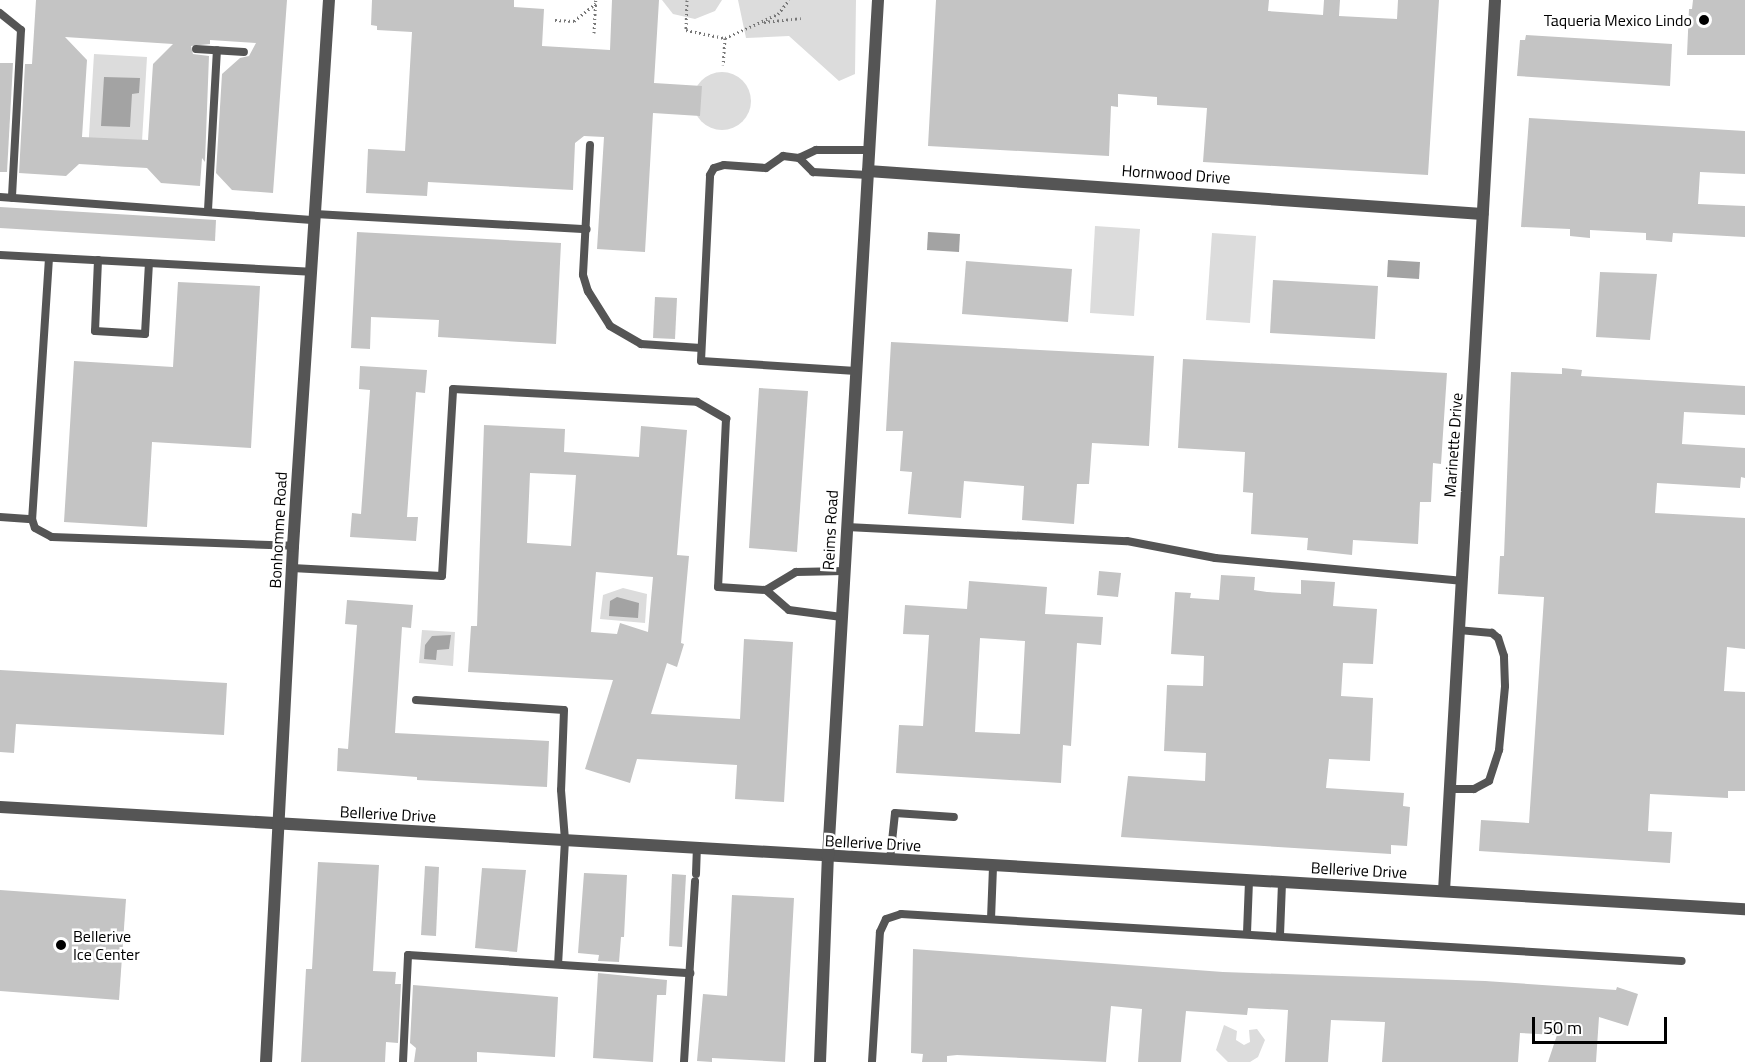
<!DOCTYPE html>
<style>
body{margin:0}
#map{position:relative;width:1745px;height:1062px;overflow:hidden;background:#fff;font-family:"Titillium Web",sans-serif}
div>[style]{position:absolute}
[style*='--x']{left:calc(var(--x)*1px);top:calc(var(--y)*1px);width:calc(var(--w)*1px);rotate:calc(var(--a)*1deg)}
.green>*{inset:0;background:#dcdcdc}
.round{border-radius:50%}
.water>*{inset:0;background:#a3a3a3}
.building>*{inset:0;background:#c4c4c4}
.path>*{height:3px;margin-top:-1.5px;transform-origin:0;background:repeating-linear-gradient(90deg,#777 0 1.5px,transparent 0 4.5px)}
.lane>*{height:8px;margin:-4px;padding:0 4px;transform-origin:4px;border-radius:4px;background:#555}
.street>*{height:12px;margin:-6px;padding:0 6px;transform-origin:6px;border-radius:6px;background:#555}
.dots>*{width:16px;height:16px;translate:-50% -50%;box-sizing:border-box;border:3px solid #fff;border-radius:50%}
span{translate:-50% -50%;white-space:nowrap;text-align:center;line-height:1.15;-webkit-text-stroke:5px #fff;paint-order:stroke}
.poi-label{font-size:16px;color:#000}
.right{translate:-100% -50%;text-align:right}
.left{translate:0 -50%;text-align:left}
.street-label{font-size:16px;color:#000}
.scale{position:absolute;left:1532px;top:1017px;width:135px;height:27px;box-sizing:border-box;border:3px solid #000;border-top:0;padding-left:8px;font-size:18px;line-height:21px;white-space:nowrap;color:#000;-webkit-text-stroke:4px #fff;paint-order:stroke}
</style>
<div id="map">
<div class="green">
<div style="clip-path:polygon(662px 0,722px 0,715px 11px,695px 19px,673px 14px)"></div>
<div style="clip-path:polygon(738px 0,856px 0,855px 74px,839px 81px,789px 36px,746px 38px)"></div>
<div style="clip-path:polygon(94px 54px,147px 57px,141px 158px,131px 158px,131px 167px,98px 165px,98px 153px,88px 152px)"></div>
<div class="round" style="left:693px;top:72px;width:58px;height:58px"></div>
<div style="clip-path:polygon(1095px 226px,1140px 229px,1134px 316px,1090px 313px)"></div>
<div style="clip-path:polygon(1212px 233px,1256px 236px,1250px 323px,1206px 320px)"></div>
<div style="clip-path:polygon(623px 588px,647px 594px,645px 623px,600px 619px,603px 595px)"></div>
<div style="clip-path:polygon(422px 630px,455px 632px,453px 666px,419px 663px)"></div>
<div style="clip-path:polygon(1224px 1025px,1237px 1031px,1236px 1040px,1244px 1045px,1250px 1042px,1249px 1030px,1257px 1029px,1265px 1040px,1258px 1057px,1250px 1062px,1228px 1062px,1216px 1050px)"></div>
</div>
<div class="water">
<div style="clip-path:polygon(104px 77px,140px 78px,139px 93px,132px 94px,130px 127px,101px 126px)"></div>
<div style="clip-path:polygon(928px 232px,960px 234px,959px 252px,927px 250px)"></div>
<div style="clip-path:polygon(1388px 260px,1420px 262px,1419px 279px,1387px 277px)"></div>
<div style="clip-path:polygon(617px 597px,639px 603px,638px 618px,609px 616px,610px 601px)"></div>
<div style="clip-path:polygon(451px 635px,449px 649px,437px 650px,436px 660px,424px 659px,425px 645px,432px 636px)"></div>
</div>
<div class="building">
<div style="clip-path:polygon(evenodd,36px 0,287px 0,273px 193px,232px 190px,216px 173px,222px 74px,240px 58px,249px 56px,256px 43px,210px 40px,210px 44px,191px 46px,193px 54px,209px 56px,205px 162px,202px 158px,200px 186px,161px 183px,147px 168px,79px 164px,66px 176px,19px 173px,25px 64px,32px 64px,36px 0,65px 37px,173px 44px,153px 64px,148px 140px,82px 137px,87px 60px,65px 37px)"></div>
<div style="clip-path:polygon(372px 0,514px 0,514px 7px,544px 9px,542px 46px,610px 50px,612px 0,659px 0,654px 83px,702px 86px,700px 116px,653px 113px,645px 252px,597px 249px,604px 137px,584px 136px,575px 143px,573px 190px,428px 182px,427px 196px,366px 193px,368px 149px,405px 151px,412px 32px,377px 30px,377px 26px,371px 25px)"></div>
<div style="clip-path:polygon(936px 0,1269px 0,1268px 11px,1323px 15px,1324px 0,1340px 0,1339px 16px,1397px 19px,1398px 0,1439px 0,1428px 175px,1203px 162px,1207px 108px,1157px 105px,1157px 97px,1118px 94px,1118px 107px,1111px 106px,1109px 156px,928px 146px)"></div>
<div style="clip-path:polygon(1693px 0,1745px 0,1745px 55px,1687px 55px,1689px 9px,1692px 9px)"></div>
<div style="clip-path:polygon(1526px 35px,1672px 44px,1670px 86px,1517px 76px,1520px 40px,1525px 40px)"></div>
<div style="clip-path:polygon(0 63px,13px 63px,7px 172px,0 172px)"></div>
<div style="clip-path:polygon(1529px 118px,1745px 131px,1745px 174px,1700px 172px,1698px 204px,1745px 206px,1745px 237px,1673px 233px,1672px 242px,1646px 240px,1646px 233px,1590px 230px,1590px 238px,1570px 236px,1570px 229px,1521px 227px)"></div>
<div style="clip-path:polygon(0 207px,216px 220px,215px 241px,0 228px)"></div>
<div style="clip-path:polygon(357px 232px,561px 243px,556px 344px,438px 337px,439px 320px,371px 317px,370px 349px,351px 348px)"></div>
<div style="clip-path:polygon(966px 261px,1072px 269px,1068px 322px,962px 314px)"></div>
<div style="clip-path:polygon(1600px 272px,1657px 274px,1650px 340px,1596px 337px)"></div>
<div style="clip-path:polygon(1273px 280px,1378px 286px,1375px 339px,1270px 333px)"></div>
<div style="clip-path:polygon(178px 282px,260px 286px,251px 448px,152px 442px,147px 527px,64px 522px,74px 361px,173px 367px)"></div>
<div style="clip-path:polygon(655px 297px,677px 298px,675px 339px,653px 338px)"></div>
<div style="clip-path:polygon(891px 342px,1154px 356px,1149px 446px,1092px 443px,1089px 484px,1077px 484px,1074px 524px,1022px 520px,1024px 486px,964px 481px,961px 518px,908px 514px,912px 472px,900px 471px,903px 431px,886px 431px)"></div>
<div style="clip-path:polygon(1183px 359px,1447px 373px,1441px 464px,1433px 463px,1431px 502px,1420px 502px,1418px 544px,1353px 540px,1352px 555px,1307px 550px,1308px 538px,1251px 534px,1253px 493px,1243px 492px,1245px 452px,1178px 448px)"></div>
<div style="clip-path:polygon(360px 366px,427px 370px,425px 393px,416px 392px,407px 517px,418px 517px,416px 541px,350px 537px,352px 513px,361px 514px,370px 390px,359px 389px)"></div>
<div style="clip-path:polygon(1562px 368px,1582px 370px,1581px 376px,1745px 386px,1745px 415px,1684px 412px,1682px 444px,1745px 448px,1745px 478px,1741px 477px,1740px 488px,1657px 483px,1655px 513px,1745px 518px,1745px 649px,1727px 647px,1724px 691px,1745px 692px,1745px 791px,1728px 791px,1728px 798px,1650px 794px,1648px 831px,1672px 832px,1670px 863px,1479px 851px,1481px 820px,1529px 823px,1544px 597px,1498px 594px,1500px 556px,1504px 556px,1511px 372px,1562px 374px)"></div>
<div style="clip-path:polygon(759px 388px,808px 391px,797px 552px,749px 548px)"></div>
<div style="clip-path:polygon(evenodd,484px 425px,565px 429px,564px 452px,639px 457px,641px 426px,687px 430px,677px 555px,689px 556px,681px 643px,684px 644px,677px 667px,667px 663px,651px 714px,740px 719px,744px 639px,793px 642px,784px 802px,735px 799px,737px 765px,637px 759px,630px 783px,585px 769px,613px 680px,468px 672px,471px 626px,477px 626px,484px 425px,530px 473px,576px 475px,571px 546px,527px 543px,530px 473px,484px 425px,596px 572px,653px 577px,648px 632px,620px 623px,617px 634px,591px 632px,596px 572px)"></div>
<div style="clip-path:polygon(1099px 571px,1121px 573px,1118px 597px,1097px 595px)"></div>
<div style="clip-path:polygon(1221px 575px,1255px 577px,1254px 590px,1267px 592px,1301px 594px,1301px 580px,1335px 582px,1333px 606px,1377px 609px,1373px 664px,1343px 663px,1341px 696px,1373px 698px,1370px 761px,1329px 759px,1326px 788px,1404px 793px,1403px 806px,1410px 807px,1407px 846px,1391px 845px,1391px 854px,1121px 837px,1128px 776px,1205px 781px,1206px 753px,1164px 751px,1167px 685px,1203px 686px,1204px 656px,1171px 654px,1175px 592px,1191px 593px,1190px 598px,1219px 600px)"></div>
<div style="clip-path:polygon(evenodd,969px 581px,1047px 587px,1045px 614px,1103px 617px,1101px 645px,1077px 643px,1071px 746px,1063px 745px,1061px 783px,896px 773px,899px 725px,923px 726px,929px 635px,903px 634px,905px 605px,967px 609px,969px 581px,980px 638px,1025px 641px,1020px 734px,975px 732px,980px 638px)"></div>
<div style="clip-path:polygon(347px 600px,413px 605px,411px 628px,402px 627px,395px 733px,549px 741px,547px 787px,417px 780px,417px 777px,337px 771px,338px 748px,348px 749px,357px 625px,345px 624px)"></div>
<div style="clip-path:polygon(0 670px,227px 683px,224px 735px,16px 724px,14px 753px,0 752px)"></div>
<div style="clip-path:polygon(318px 862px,379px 865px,373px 971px,396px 972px,395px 984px,401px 984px,398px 1043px,386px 1042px,385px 1062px,301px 1062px,306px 969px,312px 969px)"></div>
<div style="clip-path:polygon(425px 866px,439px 867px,436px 936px,421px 935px)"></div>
<div style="clip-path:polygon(482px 868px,526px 870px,517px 952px,475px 948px)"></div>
<div style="clip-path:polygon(584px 873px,627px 875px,624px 937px,621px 937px,619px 962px,598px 961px,599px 955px,578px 953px)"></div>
<div style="clip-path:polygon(672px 874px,686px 875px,682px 947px,669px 946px)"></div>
<div style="clip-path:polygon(0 890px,126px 899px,119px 1000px,0 991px)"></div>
<div style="clip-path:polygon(732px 895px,794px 898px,785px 1062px,712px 1058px,712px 1062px,697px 1061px,703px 994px,727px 996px)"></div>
<div style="clip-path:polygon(913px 949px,1223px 972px,1485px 981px,1616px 990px,1617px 987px,1638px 994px,1628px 1026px,1599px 1017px,1596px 1062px,1548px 1062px,1557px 1035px,1520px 1033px,1518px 1062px,1382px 1062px,1385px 1022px,1331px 1020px,1328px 1062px,1285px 1062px,1288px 1010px,1248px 1008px,1247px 1015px,1186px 1011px,1181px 1062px,1138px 1062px,1142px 1009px,1111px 1006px,1106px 1062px,957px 1055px,947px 1056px,947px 1062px,922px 1062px,923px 1054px,911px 1053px)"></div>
<div style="clip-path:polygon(598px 973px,667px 980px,666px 995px,657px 995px,653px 1062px,593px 1058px)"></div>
<div style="clip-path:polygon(413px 985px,558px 997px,555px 1057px,477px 1052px,477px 1062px,414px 1062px,416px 1048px,410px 1043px)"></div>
</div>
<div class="path">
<div style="--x:687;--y:0;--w:30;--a:92"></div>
<div style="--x:686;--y:30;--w:40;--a:12"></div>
<div style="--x:725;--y:38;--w:27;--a:94"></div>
<div style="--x:555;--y:20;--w:19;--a:3"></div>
<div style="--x:574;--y:21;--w:28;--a:-39"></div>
<div style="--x:764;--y:22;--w:37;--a:-6"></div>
<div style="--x:594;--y:33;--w:33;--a:-87"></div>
<div style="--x:725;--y:38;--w:58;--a:-24.4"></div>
<div style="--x:778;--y:14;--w:18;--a:-52"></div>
</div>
<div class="lane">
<div style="--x:0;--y:13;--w:27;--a:39"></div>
<div style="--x:21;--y:30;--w:168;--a:93.1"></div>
<div style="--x:196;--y:49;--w:48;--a:3.6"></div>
<div style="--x:590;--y:145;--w:130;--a:93.1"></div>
<div style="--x:583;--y:275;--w:17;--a:73"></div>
<div style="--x:588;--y:291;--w:41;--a:57.8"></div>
<div style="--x:610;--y:326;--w:36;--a:30"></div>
<div style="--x:641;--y:344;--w:60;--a:3.8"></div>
<div style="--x:799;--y:158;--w:19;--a:-25"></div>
<div style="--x:816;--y:150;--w:53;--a:0"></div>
<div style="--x:0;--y:197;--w:316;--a:4.2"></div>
<div style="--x:208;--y:210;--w:160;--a:-86.8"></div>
<div style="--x:315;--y:214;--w:272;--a:3.2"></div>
<div style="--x:0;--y:255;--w:311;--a:3.1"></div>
<div style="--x:49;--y:258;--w:262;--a:93.7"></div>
<div style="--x:32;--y:519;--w:9;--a:72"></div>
<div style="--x:35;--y:528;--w:19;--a:28"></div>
<div style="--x:52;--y:537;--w:241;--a:2.1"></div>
<div style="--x:98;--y:260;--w:71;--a:92.4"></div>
<div style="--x:95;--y:331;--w:50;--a:3.4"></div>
<div style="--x:145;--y:334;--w:71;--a:-86.8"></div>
<div style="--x:856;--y:371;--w:155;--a:-176.3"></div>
<div style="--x:701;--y:361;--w:186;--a:-87.2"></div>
<div style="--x:710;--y:175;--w:8;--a:-60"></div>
<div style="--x:714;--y:168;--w:10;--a:-17"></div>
<div style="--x:724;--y:165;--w:42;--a:4.1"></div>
<div style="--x:766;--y:168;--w:21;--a:-35"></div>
<div style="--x:783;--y:156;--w:16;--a:7"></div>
<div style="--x:799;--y:158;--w:20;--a:45"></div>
<div style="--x:813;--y:172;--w:55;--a:3.1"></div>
<div style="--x:0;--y:517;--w:32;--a:4"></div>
<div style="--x:847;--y:527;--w:280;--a:2.9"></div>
<div style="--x:1127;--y:541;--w:90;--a:10.9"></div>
<div style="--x:1215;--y:558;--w:247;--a:5.3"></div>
<div style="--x:292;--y:568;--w:150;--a:3.1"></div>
<div style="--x:442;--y:576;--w:187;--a:-86.6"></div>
<div style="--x:453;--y:389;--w:244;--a:3"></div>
<div style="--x:697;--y:402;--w:34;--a:30"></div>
<div style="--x:726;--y:419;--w:168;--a:92.7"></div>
<div style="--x:718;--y:587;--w:48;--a:3.6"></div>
<div style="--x:766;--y:590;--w:35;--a:-31"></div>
<div style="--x:796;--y:572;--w:48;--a:-1.2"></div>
<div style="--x:766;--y:590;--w:30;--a:41"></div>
<div style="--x:789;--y:610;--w:53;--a:7.5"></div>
<div style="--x:416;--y:700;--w:148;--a:3.9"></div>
<div style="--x:564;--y:710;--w:80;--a:92.1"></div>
<div style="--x:561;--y:790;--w:50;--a:85.4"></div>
<div style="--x:565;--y:840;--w:124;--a:93.2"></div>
<div style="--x:1449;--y:789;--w:25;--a:0"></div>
<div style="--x:1474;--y:789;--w:17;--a:-28"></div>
<div style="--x:1489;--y:781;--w:33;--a:-72"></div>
<div style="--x:1499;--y:750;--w:64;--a:-84.6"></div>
<div style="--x:1505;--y:686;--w:30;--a:-92"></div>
<div style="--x:1504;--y:656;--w:19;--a:-108"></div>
<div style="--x:1498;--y:638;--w:8;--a:-140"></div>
<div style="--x:1492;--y:633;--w:33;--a:-175"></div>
<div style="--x:890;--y:860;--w:47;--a:-83.9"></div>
<div style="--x:895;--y:813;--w:59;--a:3.9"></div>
<div style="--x:696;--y:874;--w:25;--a:-88"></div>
<div style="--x:991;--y:919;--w:52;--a:-87.8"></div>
<div style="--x:1247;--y:933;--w:52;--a:-87.8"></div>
<div style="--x:1280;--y:935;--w:53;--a:-87.8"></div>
<div style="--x:403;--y:1062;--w:107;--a:-87.3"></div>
<div style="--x:408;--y:955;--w:283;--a:3.7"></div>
<div style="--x:684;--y:1062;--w:181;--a:-86.5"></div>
<div style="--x:872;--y:1062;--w:130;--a:-86.5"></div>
<div style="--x:880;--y:932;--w:14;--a:-65"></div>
<div style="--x:886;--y:919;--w:16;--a:-18"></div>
<div style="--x:901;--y:914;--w:782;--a:3.44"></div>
</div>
<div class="street">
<div style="--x:868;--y:171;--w:616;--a:4.01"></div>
<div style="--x:0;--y:807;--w:1748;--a:3.35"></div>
<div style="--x:1444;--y:891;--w:892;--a:-86.72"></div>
<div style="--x:266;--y:1062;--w:517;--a:-87"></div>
<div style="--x:293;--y:546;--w:547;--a:-86.23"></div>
<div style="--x:820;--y:1062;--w:205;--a:-87.8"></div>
<div style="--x:828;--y:857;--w:858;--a:-86.66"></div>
</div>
<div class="dots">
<div style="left:1704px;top:20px;background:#000"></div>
<div style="left:61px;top:945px;background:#000"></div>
</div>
<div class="poi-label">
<span class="right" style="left:1692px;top:20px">Taqueria Mexico Lindo</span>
<span class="left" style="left:73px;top:945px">Bellerive<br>Ice Center</span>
</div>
<div class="street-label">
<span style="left:1176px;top:174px;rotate:4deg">Hornwood Drive</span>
<span style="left:1453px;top:445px;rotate:-86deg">Marinette Drive</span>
<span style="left:278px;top:530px;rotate:-87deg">Bonhomme Road</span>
<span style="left:830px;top:530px;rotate:-87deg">Reims Road</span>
<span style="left:388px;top:814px;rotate:3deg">Bellerive Drive</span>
<span style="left:873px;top:843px;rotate:3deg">Bellerive Drive</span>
<span style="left:1359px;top:870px;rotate:3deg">Bellerive Drive</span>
</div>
<div class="scale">50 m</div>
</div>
